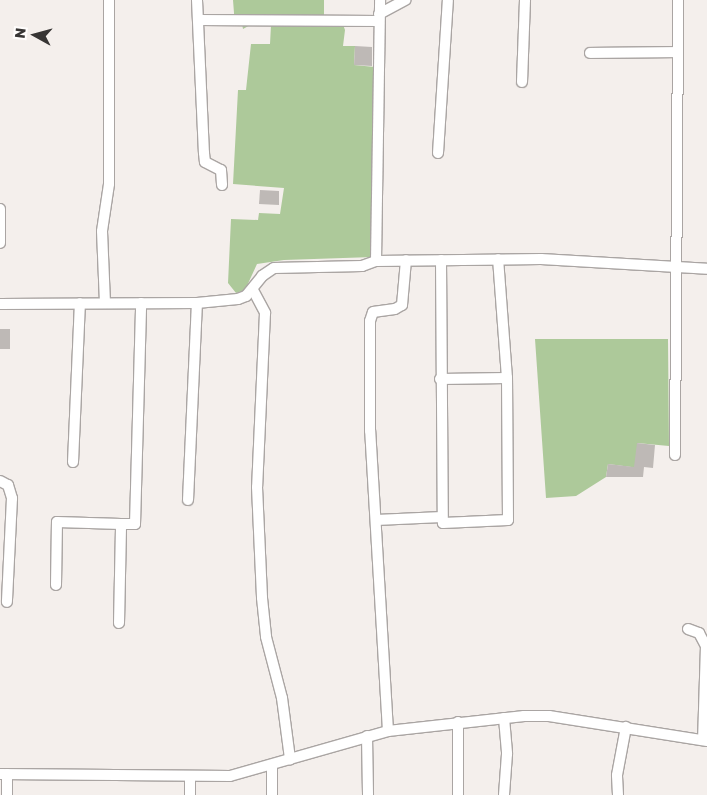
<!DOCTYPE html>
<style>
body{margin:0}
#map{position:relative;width:707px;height:795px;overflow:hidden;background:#f4efec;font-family:"Golos Text",sans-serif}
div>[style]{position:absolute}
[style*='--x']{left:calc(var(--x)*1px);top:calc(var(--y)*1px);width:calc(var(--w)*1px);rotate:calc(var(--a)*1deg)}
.green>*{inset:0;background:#adc99a}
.building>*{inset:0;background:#beb9b6}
.roads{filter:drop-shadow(1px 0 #aaa5a3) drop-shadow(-1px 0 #aaa5a3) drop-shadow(0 1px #aaa5a3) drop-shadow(0 -1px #aaa5a3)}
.street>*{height:10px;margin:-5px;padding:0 5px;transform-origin:5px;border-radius:5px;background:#fff}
span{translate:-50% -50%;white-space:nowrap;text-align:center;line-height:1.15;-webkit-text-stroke:4.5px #fffdfc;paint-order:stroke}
.north{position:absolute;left:10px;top:10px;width:50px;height:50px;-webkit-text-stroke:4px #fffdfc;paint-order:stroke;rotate:277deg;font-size:14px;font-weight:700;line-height:20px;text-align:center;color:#373534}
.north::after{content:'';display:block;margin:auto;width:18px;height:22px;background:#373534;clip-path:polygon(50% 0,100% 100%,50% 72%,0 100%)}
</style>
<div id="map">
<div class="green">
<div style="clip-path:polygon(233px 0,324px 0,324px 20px,341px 19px,345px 30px,343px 46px,355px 46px,354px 65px,375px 67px,373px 257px,284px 260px,257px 264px,245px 290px,236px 293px,228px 283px,231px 219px,258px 220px,259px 213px,280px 214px,284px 188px,233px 184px,238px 90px,246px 90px,251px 44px,270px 44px,271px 25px,252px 24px,243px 29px,242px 24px,235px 26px)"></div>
<div style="clip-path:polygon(535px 339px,668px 339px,669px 446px,637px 443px,639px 468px,608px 464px,606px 477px,576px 496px,546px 498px)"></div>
</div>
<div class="building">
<div style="clip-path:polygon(355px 46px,372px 47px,372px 66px,354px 65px)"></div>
<div style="clip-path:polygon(260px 190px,279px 191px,279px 205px,259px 204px)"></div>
<div style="clip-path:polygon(0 329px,10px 329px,10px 349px,0 349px)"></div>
<div style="clip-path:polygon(637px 443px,655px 445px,653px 468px,644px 467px,643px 477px,606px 477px,608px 464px,634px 467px)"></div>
</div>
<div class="roads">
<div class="street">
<div style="--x:197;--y:0;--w:153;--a:87.4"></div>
<div style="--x:204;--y:153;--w:9;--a:84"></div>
<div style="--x:205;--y:162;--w:18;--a:27"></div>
<div style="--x:221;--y:170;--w:15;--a:86"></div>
<div style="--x:379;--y:14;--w:30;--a:-28"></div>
<div style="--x:198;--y:20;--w:181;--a:0.3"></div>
<div style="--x:590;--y:53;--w:87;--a:-0.7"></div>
<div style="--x:522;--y:82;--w:82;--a:-87.9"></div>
<div style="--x:438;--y:153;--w:153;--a:-86.3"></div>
<div style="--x:0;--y:209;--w:34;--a:90"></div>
<div style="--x:441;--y:260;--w:263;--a:89.6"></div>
<div style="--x:443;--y:523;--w:65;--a:-2.6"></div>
<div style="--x:508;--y:520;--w:142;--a:-90.4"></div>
<div style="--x:507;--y:378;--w:119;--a:-94.3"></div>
<div style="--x:376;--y:261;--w:261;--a:-89.1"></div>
<div style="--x:253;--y:290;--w:26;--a:62"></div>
<div style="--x:265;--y:313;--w:174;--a:92.6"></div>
<div style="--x:257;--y:487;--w:111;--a:87.4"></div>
<div style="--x:262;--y:598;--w:39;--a:84"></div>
<div style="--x:266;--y:637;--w:63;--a:75.3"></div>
<div style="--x:282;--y:698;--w:62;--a:82.5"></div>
<div style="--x:105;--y:303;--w:72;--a:-92.4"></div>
<div style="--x:102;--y:231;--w:48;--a:-81.5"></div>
<div style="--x:109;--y:184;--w:184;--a:-90"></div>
<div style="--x:0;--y:304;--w:197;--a:-0.3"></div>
<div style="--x:197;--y:303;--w:41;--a:-5.6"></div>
<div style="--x:238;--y:299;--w:9;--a:-21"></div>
<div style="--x:246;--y:296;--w:26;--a:-51"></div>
<div style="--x:262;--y:276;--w:14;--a:-34"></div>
<div style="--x:274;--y:268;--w:88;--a:-1.3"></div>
<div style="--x:362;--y:266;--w:15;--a:-20"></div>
<div style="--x:376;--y:261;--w:165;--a:-0.7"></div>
<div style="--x:541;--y:259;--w:166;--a:3.4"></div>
<div style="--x:440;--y:379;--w:67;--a:-0.9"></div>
<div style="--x:675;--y:455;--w:455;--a:-89.6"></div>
<div style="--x:73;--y:462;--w:159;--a:-87.5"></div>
<div style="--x:0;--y:481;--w:9;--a:27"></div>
<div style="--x:8;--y:485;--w:14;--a:73"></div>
<div style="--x:12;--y:498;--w:104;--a:92.8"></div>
<div style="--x:188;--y:500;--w:197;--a:-87.4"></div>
<div style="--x:376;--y:520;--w:66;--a:-2.6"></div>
<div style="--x:56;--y:585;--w:63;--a:-89.1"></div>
<div style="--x:57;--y:522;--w:64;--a:1.8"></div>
<div style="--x:119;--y:623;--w:99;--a:-88.8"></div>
<div style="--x:121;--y:524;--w:14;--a:0"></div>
<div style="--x:135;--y:524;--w:221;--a:-88.4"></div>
<div style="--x:688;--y:629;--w:12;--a:20"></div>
<div style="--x:699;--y:633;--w:15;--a:62"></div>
<div style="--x:706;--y:646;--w:94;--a:91.8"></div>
<div style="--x:504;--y:718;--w:36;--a:85"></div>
<div style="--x:507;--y:754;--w:41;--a:94.2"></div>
<div style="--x:458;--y:722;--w:73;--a:90"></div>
<div style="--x:388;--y:731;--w:301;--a:-93.4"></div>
<div style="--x:370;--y:431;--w:110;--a:-90"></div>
<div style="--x:370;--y:321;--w:9;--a:-72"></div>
<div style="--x:373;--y:312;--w:22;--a:-8"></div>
<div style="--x:395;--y:309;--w:8;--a:-30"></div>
<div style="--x:402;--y:305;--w:45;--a:-84.9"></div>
<div style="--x:367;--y:736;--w:59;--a:89"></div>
<div style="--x:0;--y:774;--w:230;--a:0.5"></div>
<div style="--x:230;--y:776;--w:164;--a:-15.9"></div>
<div style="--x:388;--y:731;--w:137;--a:-6.3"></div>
<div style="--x:524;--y:716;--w:25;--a:0"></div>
<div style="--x:549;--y:716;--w:160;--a:9"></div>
<div style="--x:7;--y:774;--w:21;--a:90"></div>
<div style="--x:190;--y:795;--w:18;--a:-90"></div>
<div style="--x:272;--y:795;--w:30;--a:-90"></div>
<div style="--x:618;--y:795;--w:20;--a:-93"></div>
<div style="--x:617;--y:775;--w:49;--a:-79.4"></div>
</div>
</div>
<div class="north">N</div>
</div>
